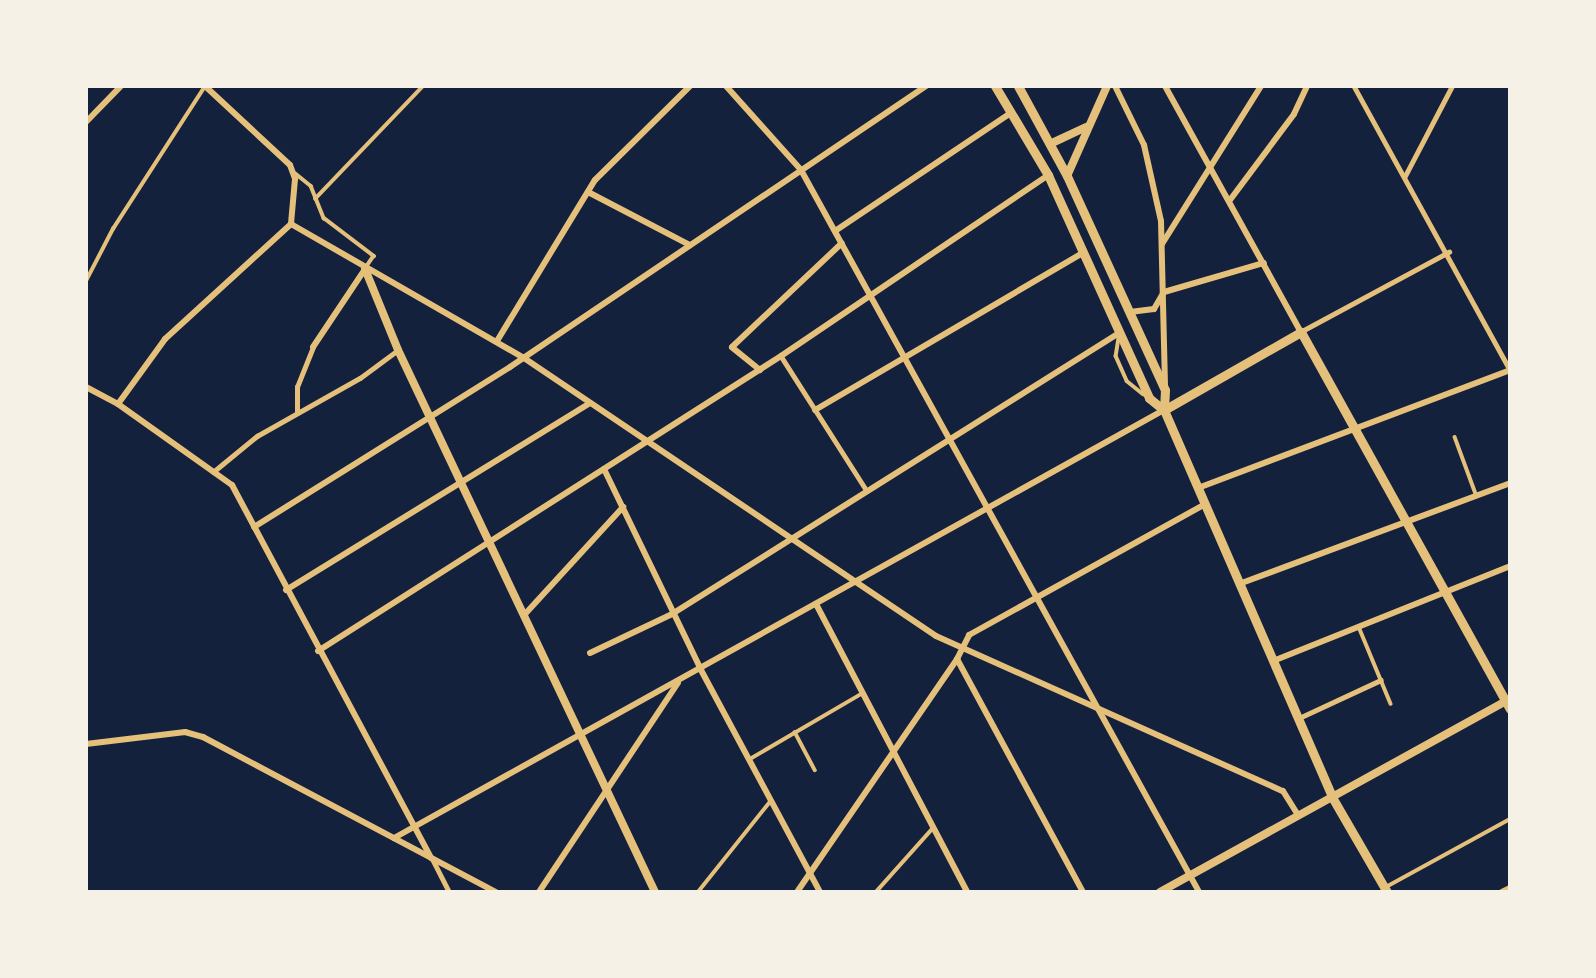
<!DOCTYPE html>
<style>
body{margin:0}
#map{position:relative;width:1596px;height:978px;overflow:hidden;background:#14213d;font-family:Barlow,sans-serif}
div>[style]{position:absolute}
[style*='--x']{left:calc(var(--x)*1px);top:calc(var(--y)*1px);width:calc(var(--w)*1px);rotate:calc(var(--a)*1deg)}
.service>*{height:3.5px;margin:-1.75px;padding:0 1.75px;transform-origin:1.75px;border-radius:1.75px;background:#e5c07b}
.pedestrian>*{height:4.5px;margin:-2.25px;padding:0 2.25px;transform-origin:2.25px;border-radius:2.25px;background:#e5c07b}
.minor>*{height:6px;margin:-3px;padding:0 3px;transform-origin:3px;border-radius:3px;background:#e5c07b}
.tertiary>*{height:8px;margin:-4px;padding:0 4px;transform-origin:4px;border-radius:4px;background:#e5c07b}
.secondary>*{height:9px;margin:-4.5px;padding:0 4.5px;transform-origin:4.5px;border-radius:4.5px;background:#e5c07b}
span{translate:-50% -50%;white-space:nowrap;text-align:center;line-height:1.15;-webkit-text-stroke:5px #f6f1e7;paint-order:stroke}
.frame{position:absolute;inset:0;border:88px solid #f6f1e7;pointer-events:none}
</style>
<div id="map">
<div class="service">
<div style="--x:295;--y:173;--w:21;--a:39"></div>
<div style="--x:311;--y:186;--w:35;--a:68"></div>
<div style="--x:324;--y:218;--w:63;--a:37.2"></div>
<div style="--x:374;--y:256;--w:14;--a:124"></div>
<div style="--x:315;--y:199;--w:156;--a:-46.3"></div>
<div style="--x:86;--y:281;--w:59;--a:-62.6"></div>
<div style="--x:113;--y:229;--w:170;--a:-57.2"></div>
<div style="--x:1119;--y:338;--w:18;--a:99"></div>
<div style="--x:1116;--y:356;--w:27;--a:66"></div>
<div style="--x:1127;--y:381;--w:21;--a:39"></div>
<div style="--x:1455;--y:437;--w:61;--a:69.8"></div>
<div style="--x:1359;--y:627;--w:83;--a:67.4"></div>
<div style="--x:795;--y:732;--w:43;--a:62.2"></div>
<div style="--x:750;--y:759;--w:131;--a:-30.3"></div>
<div style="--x:1386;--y:887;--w:141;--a:-28.7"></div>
<div style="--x:698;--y:892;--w:114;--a:-51.4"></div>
<div style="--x:876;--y:892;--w:86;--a:-48.3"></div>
</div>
<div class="pedestrian">
<div style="--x:1354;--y:86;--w:324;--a:61.2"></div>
<div style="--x:1405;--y:176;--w:102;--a:-62.4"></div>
<div style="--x:1302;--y:331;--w:167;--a:-28.3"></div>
<div style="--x:781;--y:356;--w:160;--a:57.5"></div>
<div style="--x:297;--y:412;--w:25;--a:-90"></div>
<div style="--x:297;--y:387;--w:43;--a:-68.2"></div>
<div style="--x:213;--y:472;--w:57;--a:-39.3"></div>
<div style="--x:257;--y:436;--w:118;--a:-29.4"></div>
<div style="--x:360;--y:378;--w:47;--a:-36.4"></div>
<div style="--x:1299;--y:718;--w:90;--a:-24.9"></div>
<div style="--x:432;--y:858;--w:38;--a:63"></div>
</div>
<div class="minor">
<div style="--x:205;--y:86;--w:116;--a:42.9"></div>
<div style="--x:290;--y:165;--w:15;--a:70"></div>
<div style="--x:295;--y:179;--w:45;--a:95.1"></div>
<div style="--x:291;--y:224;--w:269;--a:29.9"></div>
<div style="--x:524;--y:358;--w:497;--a:34"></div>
<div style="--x:936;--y:636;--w:380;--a:24.1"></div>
<div style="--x:1283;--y:791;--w:28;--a:58"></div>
<div style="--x:726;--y:86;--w:113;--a:48.2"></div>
<div style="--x:801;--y:170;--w:824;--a:61.13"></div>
<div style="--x:1115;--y:86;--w:66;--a:63.8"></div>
<div style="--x:1144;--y:145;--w:78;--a:77.4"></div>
<div style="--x:1161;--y:221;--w:164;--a:88.6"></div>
<div style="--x:1165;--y:86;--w:281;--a:61.1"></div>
<div style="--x:86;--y:122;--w:50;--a:-45.8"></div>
<div style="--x:588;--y:192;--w:115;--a:27.5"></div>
<div style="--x:1230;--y:200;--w:107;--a:-53.3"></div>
<div style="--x:1294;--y:114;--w:31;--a:-65"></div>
<div style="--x:835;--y:231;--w:213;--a:-33.9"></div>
<div style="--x:1162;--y:244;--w:186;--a:-57.9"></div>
<div style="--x:1130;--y:312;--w:24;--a:-7"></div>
<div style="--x:1154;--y:309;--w:20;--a:-60"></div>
<div style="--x:1164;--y:292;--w:104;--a:-16.2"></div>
<div style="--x:497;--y:341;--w:188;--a:-58.7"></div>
<div style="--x:595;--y:180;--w:134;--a:-44.7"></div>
<div style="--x:313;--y:347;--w:94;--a:-56.3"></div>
<div style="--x:760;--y:370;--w:36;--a:-141"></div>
<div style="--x:732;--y:347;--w:151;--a:-43.4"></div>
<div style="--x:86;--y:387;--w:36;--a:28"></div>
<div style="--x:118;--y:404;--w:140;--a:35.4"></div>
<div style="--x:232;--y:485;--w:423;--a:61.9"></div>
<div style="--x:118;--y:404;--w:80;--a:-54.1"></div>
<div style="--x:165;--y:339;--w:171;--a:-42.4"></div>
<div style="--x:815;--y:410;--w:311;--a:-30.4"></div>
<div style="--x:604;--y:469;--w:223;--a:64.2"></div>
<div style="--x:701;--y:670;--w:252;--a:61.8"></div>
<div style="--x:1198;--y:488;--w:334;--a:-20.7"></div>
<div style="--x:254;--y:527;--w:302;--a:-32"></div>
<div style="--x:510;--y:367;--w:502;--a:-34.04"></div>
<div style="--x:1239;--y:584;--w:289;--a:-20.4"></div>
<div style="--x:286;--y:590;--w:357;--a:-31.6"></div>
<div style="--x:816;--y:604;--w:325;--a:62.3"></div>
<div style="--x:526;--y:613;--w:144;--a:-47.5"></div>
<div style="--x:318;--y:651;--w:549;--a:-32.5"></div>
<div style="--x:781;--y:356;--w:323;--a:-34.1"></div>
<div style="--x:590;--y:653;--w:91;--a:-25.4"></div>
<div style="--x:672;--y:614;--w:528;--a:-32.15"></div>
<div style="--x:957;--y:659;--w:265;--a:61.6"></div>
<div style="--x:1273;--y:661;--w:255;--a:-21.8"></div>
<div style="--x:86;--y:744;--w:100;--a:-6.9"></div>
<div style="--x:185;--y:732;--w:19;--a:16"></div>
<div style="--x:203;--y:737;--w:331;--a:27.9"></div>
<div style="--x:394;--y:838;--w:881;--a:-29.07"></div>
<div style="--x:539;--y:892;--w:251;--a:-56.4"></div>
<div style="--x:797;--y:892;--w:283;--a:-55.5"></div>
<div style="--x:957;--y:659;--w:27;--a:-63"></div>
<div style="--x:969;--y:635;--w:270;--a:-29"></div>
<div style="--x:1502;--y:892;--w:9;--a:-27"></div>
</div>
<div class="tertiary">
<div style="--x:1052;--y:143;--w:38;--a:-25"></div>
<div style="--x:1067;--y:176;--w:98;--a:-66"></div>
<div style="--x:365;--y:269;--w:87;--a:67.8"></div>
<div style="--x:398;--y:350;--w:600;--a:64.63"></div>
<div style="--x:1160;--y:892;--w:400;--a:-28.9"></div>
</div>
<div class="secondary">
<div style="--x:995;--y:86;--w:104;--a:59.2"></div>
<div style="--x:1048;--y:175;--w:245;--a:65.6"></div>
<div style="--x:1149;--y:398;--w:19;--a:39"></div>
<div style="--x:1018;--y:86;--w:102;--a:61.4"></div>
<div style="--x:1067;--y:176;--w:235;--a:65.4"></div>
<div style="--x:1165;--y:390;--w:20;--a:93"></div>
<div style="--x:1164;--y:410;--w:422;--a:66.5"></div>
<div style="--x:1332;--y:797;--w:110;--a:59.9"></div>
<div style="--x:1164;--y:410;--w:158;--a:-29.7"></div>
<div style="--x:1301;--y:332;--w:431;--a:61"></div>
</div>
<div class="frame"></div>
</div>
